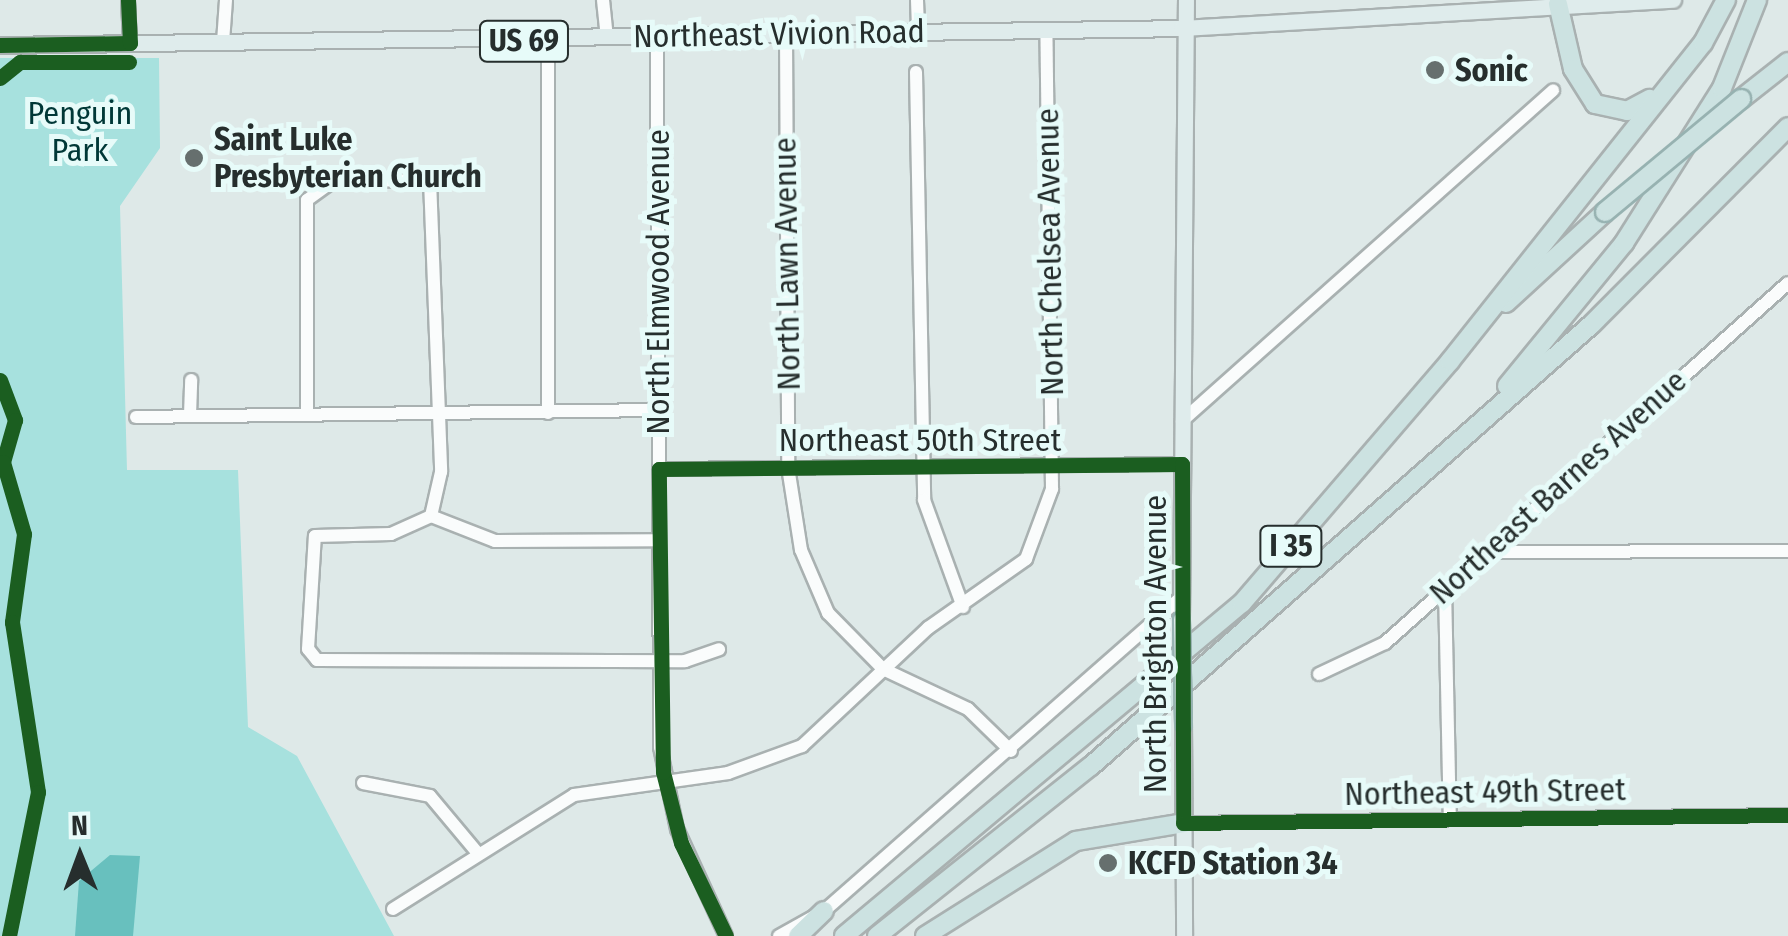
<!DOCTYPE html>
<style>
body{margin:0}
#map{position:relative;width:1788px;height:936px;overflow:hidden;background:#dee9e8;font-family:"Fira Sans Condensed",sans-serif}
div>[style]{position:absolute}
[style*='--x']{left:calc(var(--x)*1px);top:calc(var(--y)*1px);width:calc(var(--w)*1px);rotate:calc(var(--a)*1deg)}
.green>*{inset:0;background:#a7e1de}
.water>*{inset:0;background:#68c0be}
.roads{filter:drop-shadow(2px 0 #a9b1b1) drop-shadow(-2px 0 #a9b1b1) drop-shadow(0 2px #a9b1b1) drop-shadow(0 -2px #a9b1b1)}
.minor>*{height:12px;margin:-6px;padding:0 6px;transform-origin:6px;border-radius:6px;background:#fafcfc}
.major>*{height:15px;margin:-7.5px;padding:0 7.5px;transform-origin:7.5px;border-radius:7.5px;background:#dfecec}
.highway>*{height:18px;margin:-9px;padding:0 9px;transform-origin:9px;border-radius:9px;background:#cce2e1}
.bridges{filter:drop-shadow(2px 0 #97b2b1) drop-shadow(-2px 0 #97b2b1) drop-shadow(0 2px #97b2b1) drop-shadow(0 -2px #97b2b1)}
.major-bridge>*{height:15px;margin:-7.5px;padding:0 7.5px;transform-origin:7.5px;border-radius:7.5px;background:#dfecec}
.highway-bridge>*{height:18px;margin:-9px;padding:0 9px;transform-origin:9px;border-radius:9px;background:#cce2e1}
.cycleway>*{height:15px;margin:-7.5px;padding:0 7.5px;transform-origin:7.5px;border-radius:7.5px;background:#1b5e20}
.dots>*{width:28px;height:28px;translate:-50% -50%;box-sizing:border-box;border:5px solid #e7fbf9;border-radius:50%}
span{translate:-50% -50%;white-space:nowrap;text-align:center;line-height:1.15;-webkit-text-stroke:10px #e7fbf9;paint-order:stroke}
.shield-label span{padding:2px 8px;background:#e7fbf9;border:2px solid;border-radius:8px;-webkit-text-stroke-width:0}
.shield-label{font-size:30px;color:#262e2d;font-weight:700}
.street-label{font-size:32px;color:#262e2d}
.poi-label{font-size:32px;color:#262e2d;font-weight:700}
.left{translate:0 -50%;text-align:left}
.park-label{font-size:32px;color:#003837}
.north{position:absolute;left:30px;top:806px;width:100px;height:100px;-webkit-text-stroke:8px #e7fbf9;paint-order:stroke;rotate:359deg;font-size:28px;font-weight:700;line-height:40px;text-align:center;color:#262e2d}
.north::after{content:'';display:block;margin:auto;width:35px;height:45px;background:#262e2d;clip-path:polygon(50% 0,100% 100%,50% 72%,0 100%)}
</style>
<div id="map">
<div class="green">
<div style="clip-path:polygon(0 58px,159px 58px,160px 148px,120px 206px,127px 470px,238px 470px,248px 727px,297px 756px,394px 936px,0 936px)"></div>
</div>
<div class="water">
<div style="clip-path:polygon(110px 855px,140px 856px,133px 936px,75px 936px,79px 881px)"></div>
</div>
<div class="roads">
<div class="minor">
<div style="--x:128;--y:0;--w:43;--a:87.3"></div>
<div style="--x:603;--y:0;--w:37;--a:84"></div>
<div style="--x:917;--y:0;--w:30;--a:88"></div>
<div style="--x:786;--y:33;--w:434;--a:89.7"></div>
<div style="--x:788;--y:467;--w:84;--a:81.1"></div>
<div style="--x:801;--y:550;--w:69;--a:66.8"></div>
<div style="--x:828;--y:613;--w:78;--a:45.5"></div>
<div style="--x:883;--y:669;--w:94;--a:25.2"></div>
<div style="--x:968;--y:709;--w:60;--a:44.3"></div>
<div style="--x:657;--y:36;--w:711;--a:89.76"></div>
<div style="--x:660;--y:747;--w:84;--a:78.3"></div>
<div style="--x:677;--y:829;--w:118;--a:65.4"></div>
<div style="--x:223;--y:42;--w:42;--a:-85.9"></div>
<div style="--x:916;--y:72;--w:428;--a:88.9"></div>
<div style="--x:924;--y:500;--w:114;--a:70"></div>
<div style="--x:430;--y:180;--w:292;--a:87.8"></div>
<div style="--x:441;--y:472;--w:45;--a:102.8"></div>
<div style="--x:307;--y:413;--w:213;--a:-90"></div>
<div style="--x:307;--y:200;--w:32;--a:-36"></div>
<div style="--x:333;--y:181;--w:97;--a:-0.6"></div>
<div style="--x:548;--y:413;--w:372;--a:-90"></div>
<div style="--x:190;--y:415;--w:35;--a:-88"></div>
<div style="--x:136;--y:417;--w:522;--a:-0.77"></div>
<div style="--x:1182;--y:421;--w:497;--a:-41.7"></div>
<div style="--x:659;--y:469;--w:523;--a:-0.55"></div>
<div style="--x:1489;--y:552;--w:299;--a:-0.2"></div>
<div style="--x:1445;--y:588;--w:231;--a:88.8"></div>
<div style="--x:317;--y:660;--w:14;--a:-129"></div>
<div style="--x:308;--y:649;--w:113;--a:-86.5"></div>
<div style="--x:315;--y:536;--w:76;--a:-1.5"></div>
<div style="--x:391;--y:534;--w:44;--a:-24.2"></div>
<div style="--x:431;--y:516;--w:69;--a:21.3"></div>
<div style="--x:495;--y:541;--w:164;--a:-0.3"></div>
<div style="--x:317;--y:660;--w:368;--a:0.2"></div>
<div style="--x:685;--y:661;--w:36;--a:-19"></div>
<div style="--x:1319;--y:674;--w:73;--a:-25.2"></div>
<div style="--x:1385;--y:643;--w:540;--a:-41.77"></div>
<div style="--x:363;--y:783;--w:68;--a:11"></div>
<div style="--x:430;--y:796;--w:72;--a:50.1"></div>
<div style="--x:1183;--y:823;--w:605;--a:-0.76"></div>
<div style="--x:393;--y:909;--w:214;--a:-32.2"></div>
<div style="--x:574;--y:795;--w:156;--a:-8.1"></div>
<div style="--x:728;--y:773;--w:79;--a:-20"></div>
<div style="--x:802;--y:746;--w:173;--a:-43.1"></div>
<div style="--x:928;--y:628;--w:120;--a:-35.1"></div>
<div style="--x:1026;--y:559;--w:75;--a:-69.6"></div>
<div style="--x:1052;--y:489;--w:459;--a:-90.7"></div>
<div style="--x:779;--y:936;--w:51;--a:-29.1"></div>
<div style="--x:824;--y:911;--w:475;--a:-41.3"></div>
</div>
<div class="major">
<div style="--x:0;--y:45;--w:1181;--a:-0.82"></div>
<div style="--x:1181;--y:28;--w:493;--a:-3.3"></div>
<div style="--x:1181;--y:619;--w:619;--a:-89.54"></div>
<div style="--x:1183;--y:724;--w:212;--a:89.7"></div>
</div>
<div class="highway">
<div style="--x:1558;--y:4;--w:67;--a:77"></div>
<div style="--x:1573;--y:69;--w:41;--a:57.8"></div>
<div style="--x:1595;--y:104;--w:33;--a:12"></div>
<div style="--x:1627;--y:111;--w:26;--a:-28"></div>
<div style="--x:1741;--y:99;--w:60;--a:-38.2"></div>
<div style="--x:1506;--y:303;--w:134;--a:-42.6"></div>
<div style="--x:1507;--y:386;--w:185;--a:-50.7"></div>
<div style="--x:1624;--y:243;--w:183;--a:-57.7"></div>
<div style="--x:1722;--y:88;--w:95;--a:-68.3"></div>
<div style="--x:798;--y:936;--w:36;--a:-44"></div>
<div style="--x:844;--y:936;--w:519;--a:-39.92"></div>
<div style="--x:1242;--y:603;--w:319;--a:-49.3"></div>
<div style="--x:1450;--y:361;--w:406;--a:-51.5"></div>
<div style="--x:1703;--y:43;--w:49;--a:-61.9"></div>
<div style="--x:877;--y:936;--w:273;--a:-38.5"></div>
<div style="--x:1091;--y:766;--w:668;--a:-41.42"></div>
<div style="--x:1592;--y:324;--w:278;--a:-45.1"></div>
<div style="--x:925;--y:936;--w:178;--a:-32.2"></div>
<div style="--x:1076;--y:841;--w:109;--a:-9.5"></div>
</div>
</div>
<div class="bridges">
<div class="major-bridge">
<div style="--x:1181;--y:619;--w:105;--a:88.9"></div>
</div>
<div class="highway-bridge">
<div style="--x:1605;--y:212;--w:177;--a:-39.7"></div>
</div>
</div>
<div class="cycleway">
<div style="--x:0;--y:45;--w:130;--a:-0.9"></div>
<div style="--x:130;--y:43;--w:43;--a:-92.7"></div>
<div style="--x:0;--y:78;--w:26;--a:-39"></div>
<div style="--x:20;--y:62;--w:109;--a:0"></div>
<div style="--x:0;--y:380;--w:43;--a:69.4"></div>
<div style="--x:15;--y:420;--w:44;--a:105.9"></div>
<div style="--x:3;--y:462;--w:75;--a:73.7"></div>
<div style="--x:24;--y:534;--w:89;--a:97.8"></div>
<div style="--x:12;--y:622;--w:172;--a:81.3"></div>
<div style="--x:38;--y:792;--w:147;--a:101.4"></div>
<div style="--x:726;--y:936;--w:103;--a:-115.8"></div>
<div style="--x:681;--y:843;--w:73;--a:-104.2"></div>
<div style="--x:663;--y:772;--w:303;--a:-90.8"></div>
<div style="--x:659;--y:469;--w:523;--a:-0.55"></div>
<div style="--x:1182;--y:464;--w:359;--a:89.8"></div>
<div style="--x:1183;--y:823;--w:605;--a:-0.76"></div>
</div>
<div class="dots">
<div style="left:1435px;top:70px;background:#666f6e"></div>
<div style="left:194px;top:158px;background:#666f6e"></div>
<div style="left:1108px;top:863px;background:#666f6e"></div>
</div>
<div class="shield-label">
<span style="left:524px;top:41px">US 69</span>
<span style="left:1291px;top:546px">I 35</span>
</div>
<div class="street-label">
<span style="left:779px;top:34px;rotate:-1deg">Northeast Vivion Road</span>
<span style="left:1050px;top:252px;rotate:-91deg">North Chelsea Avenue</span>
<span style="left:787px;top:264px;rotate:-91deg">North Lawn Avenue</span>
<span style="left:658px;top:282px;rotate:-90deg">North Elmwood Avenue</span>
<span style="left:920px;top:440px">Northeast 50th Street</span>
<span style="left:1558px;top:487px;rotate:-42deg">Northeast Barnes Avenue</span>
<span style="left:1155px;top:644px;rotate:-90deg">North Brighton Avenue</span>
<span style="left:1485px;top:792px;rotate:-1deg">Northeast 49th Street</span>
</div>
<div class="poi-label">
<span class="left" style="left:1455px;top:70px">Sonic</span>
<span class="left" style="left:214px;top:158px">Saint Luke<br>Presbyterian Church</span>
<span class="left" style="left:1128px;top:863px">KCFD Station 34</span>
</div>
<div class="park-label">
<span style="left:80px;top:132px">Penguin<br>Park</span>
</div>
<div class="north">N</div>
</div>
